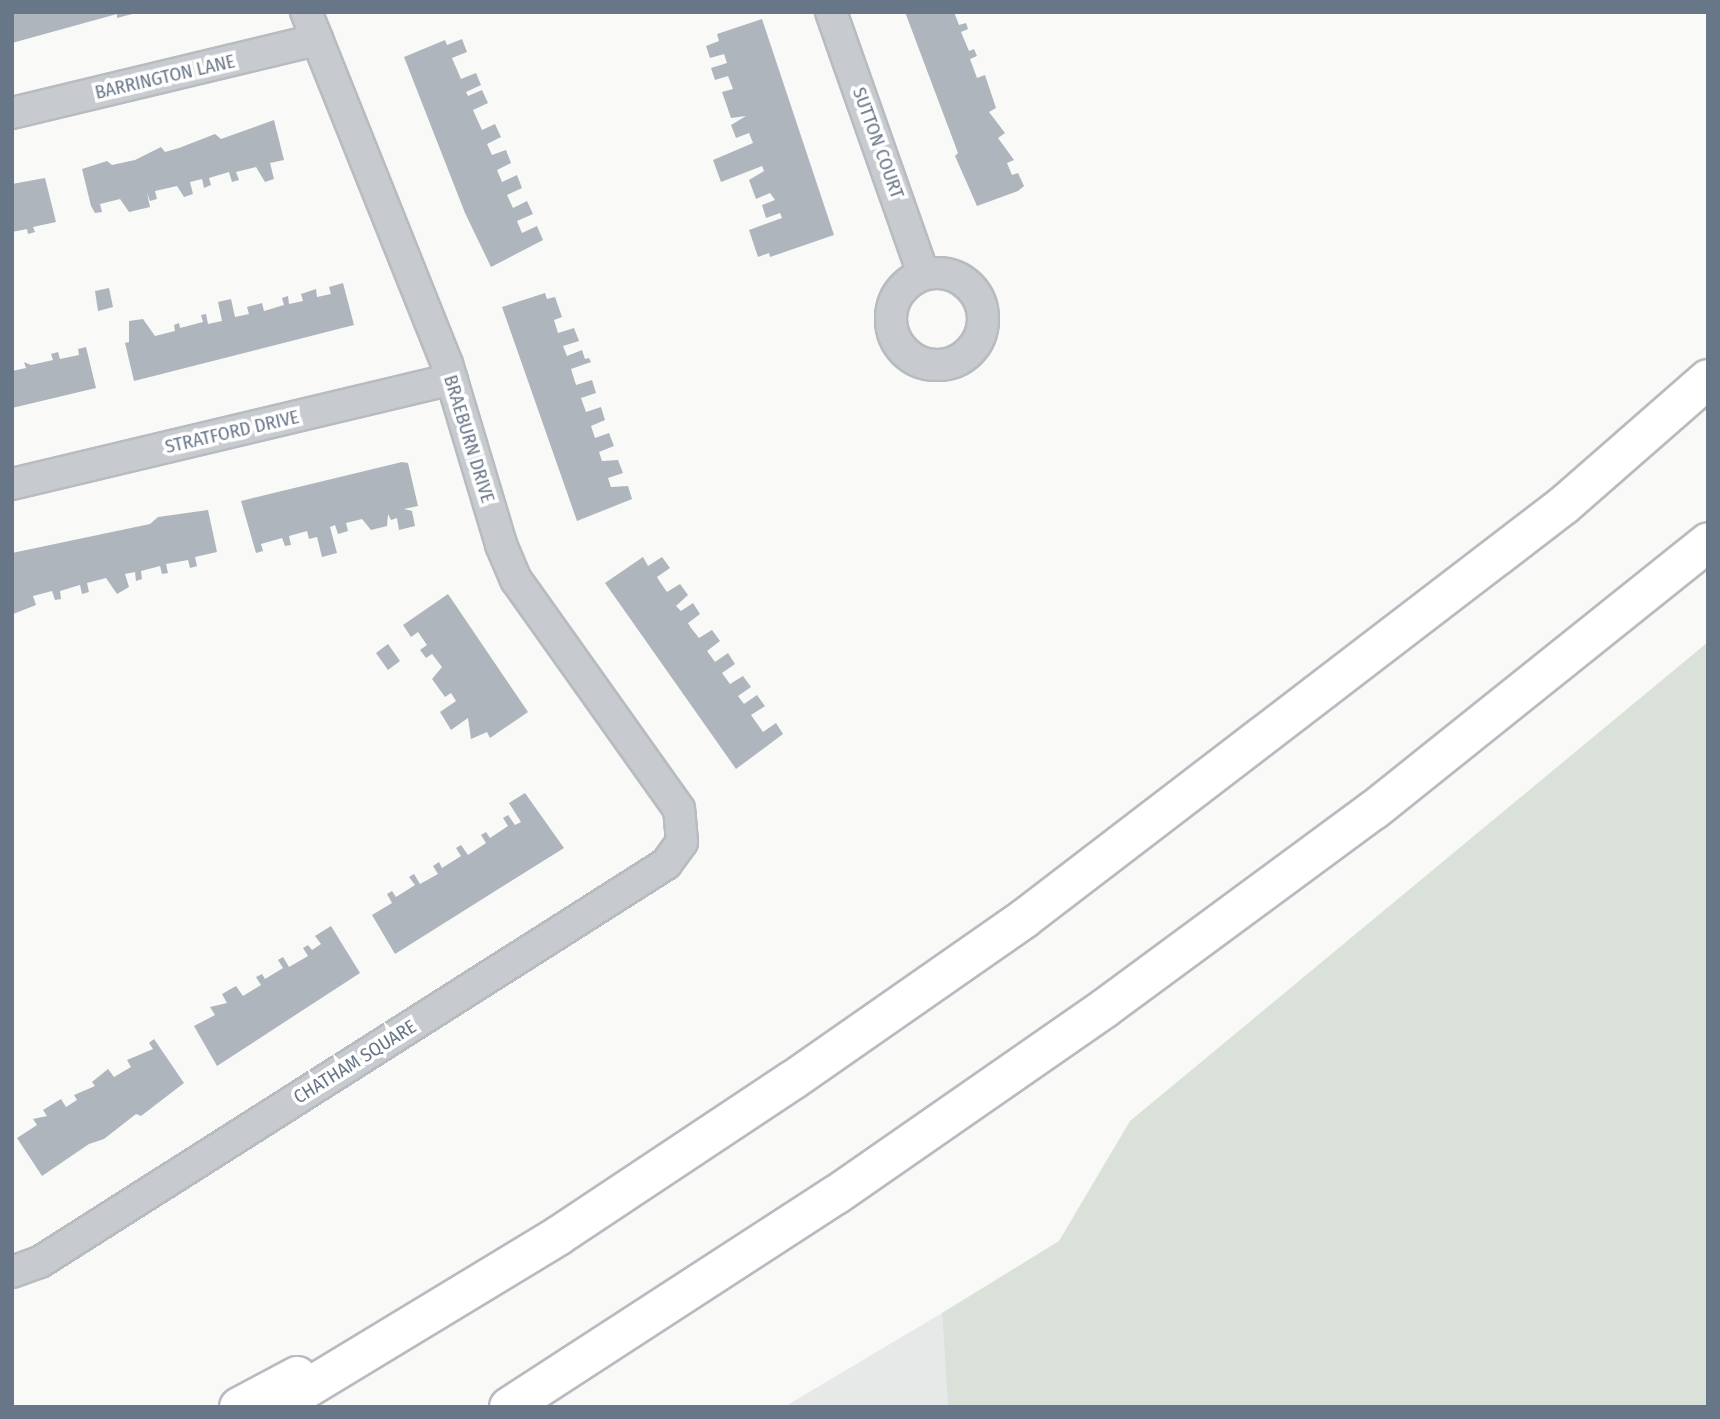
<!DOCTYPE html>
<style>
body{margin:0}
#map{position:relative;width:1720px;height:1419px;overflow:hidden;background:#f9f9f7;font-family:"Fira Sans Condensed",sans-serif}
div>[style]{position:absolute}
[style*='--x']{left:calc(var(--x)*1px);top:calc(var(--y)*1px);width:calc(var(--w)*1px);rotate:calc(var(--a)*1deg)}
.built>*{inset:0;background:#e7e8e8}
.green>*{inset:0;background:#dae1d8}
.building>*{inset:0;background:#aeb5bc}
.roads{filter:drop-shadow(2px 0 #b8bbbf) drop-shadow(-2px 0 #b8bbbf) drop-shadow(0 2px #b8bbbf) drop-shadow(0 -2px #b8bbbf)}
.minor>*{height:30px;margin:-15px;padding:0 15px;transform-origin:15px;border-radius:15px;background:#c7cace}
.minor>.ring{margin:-15px;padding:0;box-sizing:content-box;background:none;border:30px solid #c7cace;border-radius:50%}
.motorway>*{height:38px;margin:-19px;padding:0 19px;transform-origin:19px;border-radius:19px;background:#fff}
span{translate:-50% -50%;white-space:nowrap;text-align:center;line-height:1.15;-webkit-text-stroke:7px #fff;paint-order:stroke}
.street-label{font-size:19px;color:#687788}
.frame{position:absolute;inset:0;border:14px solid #687788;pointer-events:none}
</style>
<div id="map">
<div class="built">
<div style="clip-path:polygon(942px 1313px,948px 1407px,784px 1407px)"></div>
</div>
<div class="green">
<div style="clip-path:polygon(1708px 642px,1708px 1407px,948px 1407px,942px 1313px,1059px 1241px,1130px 1121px)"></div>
</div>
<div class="building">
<div style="clip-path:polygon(12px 12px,136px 12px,136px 13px,117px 18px,117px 14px,12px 43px)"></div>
<div style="clip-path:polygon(905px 12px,954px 12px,959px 25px,966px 23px,968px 29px,961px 32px,969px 51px,974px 49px,977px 56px,970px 59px,977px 78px,985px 75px,996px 108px,989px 112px,1005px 133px,998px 138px,1014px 160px,1007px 163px,1012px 175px,1018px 173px,1024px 186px,1018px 191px,977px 206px,955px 156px,958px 153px)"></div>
<div style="clip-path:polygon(762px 19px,834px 235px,770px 257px,769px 253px,758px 257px,749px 230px,782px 218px,780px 213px,766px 218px,762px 205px,775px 200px,770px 193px,756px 199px,749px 180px,764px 171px,762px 166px,721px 182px,713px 160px,753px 143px,749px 133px,736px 138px,731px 125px,746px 116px,731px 118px,722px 92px,733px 89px,728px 76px,715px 80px,711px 68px,727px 63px,724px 54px,710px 58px,706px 46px,719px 41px,717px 34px)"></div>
<div style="clip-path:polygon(462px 39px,467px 52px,452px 58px,461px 79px,476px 73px,481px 85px,466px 92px,468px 96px,482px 90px,488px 103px,473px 110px,477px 119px,482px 130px,495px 124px,501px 137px,487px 144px,492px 155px,506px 150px,511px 163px,497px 170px,502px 182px,517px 175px,522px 188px,507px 195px,513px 208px,527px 201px,533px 214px,517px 221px,522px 233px,537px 226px,543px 240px,491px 267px,465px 213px,404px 57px,445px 40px,447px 45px)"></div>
<div style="clip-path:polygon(274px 120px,284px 160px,270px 163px,274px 179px,265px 182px,256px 167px,236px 172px,239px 180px,232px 182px,229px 172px,209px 178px,211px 185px,204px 188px,202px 179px,190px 182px,193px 194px,184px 197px,177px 186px,155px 191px,157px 199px,150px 201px,147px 193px,150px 207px,129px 212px,120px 199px,100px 204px,102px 212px,95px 213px,91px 206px,82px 169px,107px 161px,112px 165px,135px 160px,161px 147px,165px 152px,179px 148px,215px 134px,221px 139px)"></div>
<div style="clip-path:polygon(45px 178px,56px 222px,33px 227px,35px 232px,28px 234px,27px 229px,12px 232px,12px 184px)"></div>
<div style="clip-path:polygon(343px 283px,354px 325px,134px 381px,125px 343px,129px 342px,129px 321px,143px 319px,155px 336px,175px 331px,174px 325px,179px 323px,180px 328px,203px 322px,201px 315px,206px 314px,208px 324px,222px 321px,218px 302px,231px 299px,235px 317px,249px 314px,247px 307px,262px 303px,264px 311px,284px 305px,282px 298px,288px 296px,289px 304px,303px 301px,301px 294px,316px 289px,317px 297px,331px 294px,329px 287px)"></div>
<div style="clip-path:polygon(109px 288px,113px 307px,98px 311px,95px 291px)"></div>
<div style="clip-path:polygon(545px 293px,547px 299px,555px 297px,562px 317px,554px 320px,558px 333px,574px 328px,579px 341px,563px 346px,567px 356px,582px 350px,585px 359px,589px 358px,591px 362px,571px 369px,576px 385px,592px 380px,596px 393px,581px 398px,586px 412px,601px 407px,605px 420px,591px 426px,595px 438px,609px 433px,614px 446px,599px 452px,602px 461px,618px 460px,623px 473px,608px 478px,611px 487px,628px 486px,632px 499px,577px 521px,502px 307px)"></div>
<div style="clip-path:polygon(86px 347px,96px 388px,12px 408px,12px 371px,26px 368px,24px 362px,31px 365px,53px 360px,51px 354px,58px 352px,60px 359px,79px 355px,78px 349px)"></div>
<div style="clip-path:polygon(402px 462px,408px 463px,418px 506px,404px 509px,412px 511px,415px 526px,399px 530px,397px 518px,391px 520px,388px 514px,387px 526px,371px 530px,362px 519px,346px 523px,348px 531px,338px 534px,335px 525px,330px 527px,337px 553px,322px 557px,317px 537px,309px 539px,307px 531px,289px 536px,291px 545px,285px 546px,282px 538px,261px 544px,263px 551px,256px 553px,241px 501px)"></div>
<div style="clip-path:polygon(208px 510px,217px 552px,195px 557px,197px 566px,190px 568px,188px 560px,166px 564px,168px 573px,162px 574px,160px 566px,141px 571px,142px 579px,136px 581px,135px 572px,125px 574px,129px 587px,117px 594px,106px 578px,87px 583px,89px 592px,82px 594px,80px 585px,60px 591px,61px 599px,55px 600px,52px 591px,33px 596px,36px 605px,13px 614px,12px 553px,150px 524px,158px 517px)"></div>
<div style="clip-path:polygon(643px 557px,648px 566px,662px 557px,670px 568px,657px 577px,660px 582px,667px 592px,680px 584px,688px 595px,676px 606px,681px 611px,693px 603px,700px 614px,688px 623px,691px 628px,699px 638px,712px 630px,720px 641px,707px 651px,715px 662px,728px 653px,735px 664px,722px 673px,730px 684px,743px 676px,751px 687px,738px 696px,744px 704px,757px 695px,765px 706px,751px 715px,763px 732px,776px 723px,783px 734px,736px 769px,605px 583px)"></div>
<div style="clip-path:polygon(448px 594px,528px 712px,490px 738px,487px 732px,471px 739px,468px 718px,451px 730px,440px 712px,456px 701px,451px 693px,445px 697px,432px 679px,442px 667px,432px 654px,426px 658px,420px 650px,427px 645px,418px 632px,411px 637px,403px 625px)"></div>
<div style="clip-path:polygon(388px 644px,400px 661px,388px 670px,376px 653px)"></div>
<div style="clip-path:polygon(525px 793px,564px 848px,395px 954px,372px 915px,392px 903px,387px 894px,392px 891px,396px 897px,415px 885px,409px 877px,414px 874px,420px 884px,438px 874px,433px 866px,439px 862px,442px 868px,461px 856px,456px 848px,461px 845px,468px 855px,486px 843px,481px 835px,486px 832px,490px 838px,508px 826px,503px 818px,508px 815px,515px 825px,521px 822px,509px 803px)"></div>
<div style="clip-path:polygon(331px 926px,360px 973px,217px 1066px,194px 1026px,215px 1015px,210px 1007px,227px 1003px,222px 994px,236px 986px,243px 996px,261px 985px,256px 977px,262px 974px,265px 979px,283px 968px,278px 960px,283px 957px,289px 967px,308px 956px,303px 948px,308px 945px,312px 950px,321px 944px,315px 936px)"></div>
<div style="clip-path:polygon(154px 1039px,184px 1083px,141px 1116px,136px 1114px,104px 1139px,89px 1144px,42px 1176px,17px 1138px,37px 1125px,33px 1119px,47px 1116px,43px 1110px,61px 1099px,66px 1107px,77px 1100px,74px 1095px,95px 1086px,92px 1082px,108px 1069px,114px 1077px,131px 1067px,127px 1060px,153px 1049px,149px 1043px)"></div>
</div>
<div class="roads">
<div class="minor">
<div style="--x:831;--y:12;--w:277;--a:70.6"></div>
<div style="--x:12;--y:113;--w:314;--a:-13.5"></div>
<div class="ring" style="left:891px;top:273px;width:62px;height:62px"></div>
<div style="--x:12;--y:484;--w:452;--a:-13.4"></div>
<div style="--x:12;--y:1272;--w:30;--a:-20"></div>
<div style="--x:40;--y:1262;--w:742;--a:-32.45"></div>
<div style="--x:666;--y:864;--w:27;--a:-54"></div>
<div style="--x:682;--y:842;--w:33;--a:-95"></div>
<div style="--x:679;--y:809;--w:281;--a:-125.4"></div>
<div style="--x:516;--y:580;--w:39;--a:-113"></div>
<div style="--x:501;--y:544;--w:188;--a:-106.7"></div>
<div style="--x:447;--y:364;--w:379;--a:-111.8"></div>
</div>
<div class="motorway">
<div style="--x:239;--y:1407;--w:66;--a:-28.1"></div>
<div style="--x:276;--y:1407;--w:330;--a:-31.2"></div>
<div style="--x:558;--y:1236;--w:282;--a:-33.6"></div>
<div style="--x:793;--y:1080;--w:283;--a:-34.9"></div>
<div style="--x:1025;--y:918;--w:679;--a:-37.46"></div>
<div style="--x:1564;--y:505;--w:191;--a:-41.2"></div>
<div style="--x:509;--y:1407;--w:390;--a:-33"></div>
<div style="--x:836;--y:1195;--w:328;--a:-34.8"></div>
<div style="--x:1105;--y:1008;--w:334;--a:-36.4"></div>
<div style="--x:1374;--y:810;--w:428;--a:-38.7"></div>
</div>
</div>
<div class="street-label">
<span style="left:165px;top:77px;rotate:-13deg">BARRINGTON LANE</span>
<span style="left:878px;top:143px;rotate:70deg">SUTTON COURT</span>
<span style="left:232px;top:432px;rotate:-13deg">STRATFORD DRIVE</span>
<span style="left:469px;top:439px;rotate:73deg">BRAEBURN DRIVE</span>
<span style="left:355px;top:1062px;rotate:-32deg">CHATHAM SQUARE</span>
</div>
<div class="frame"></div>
</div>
